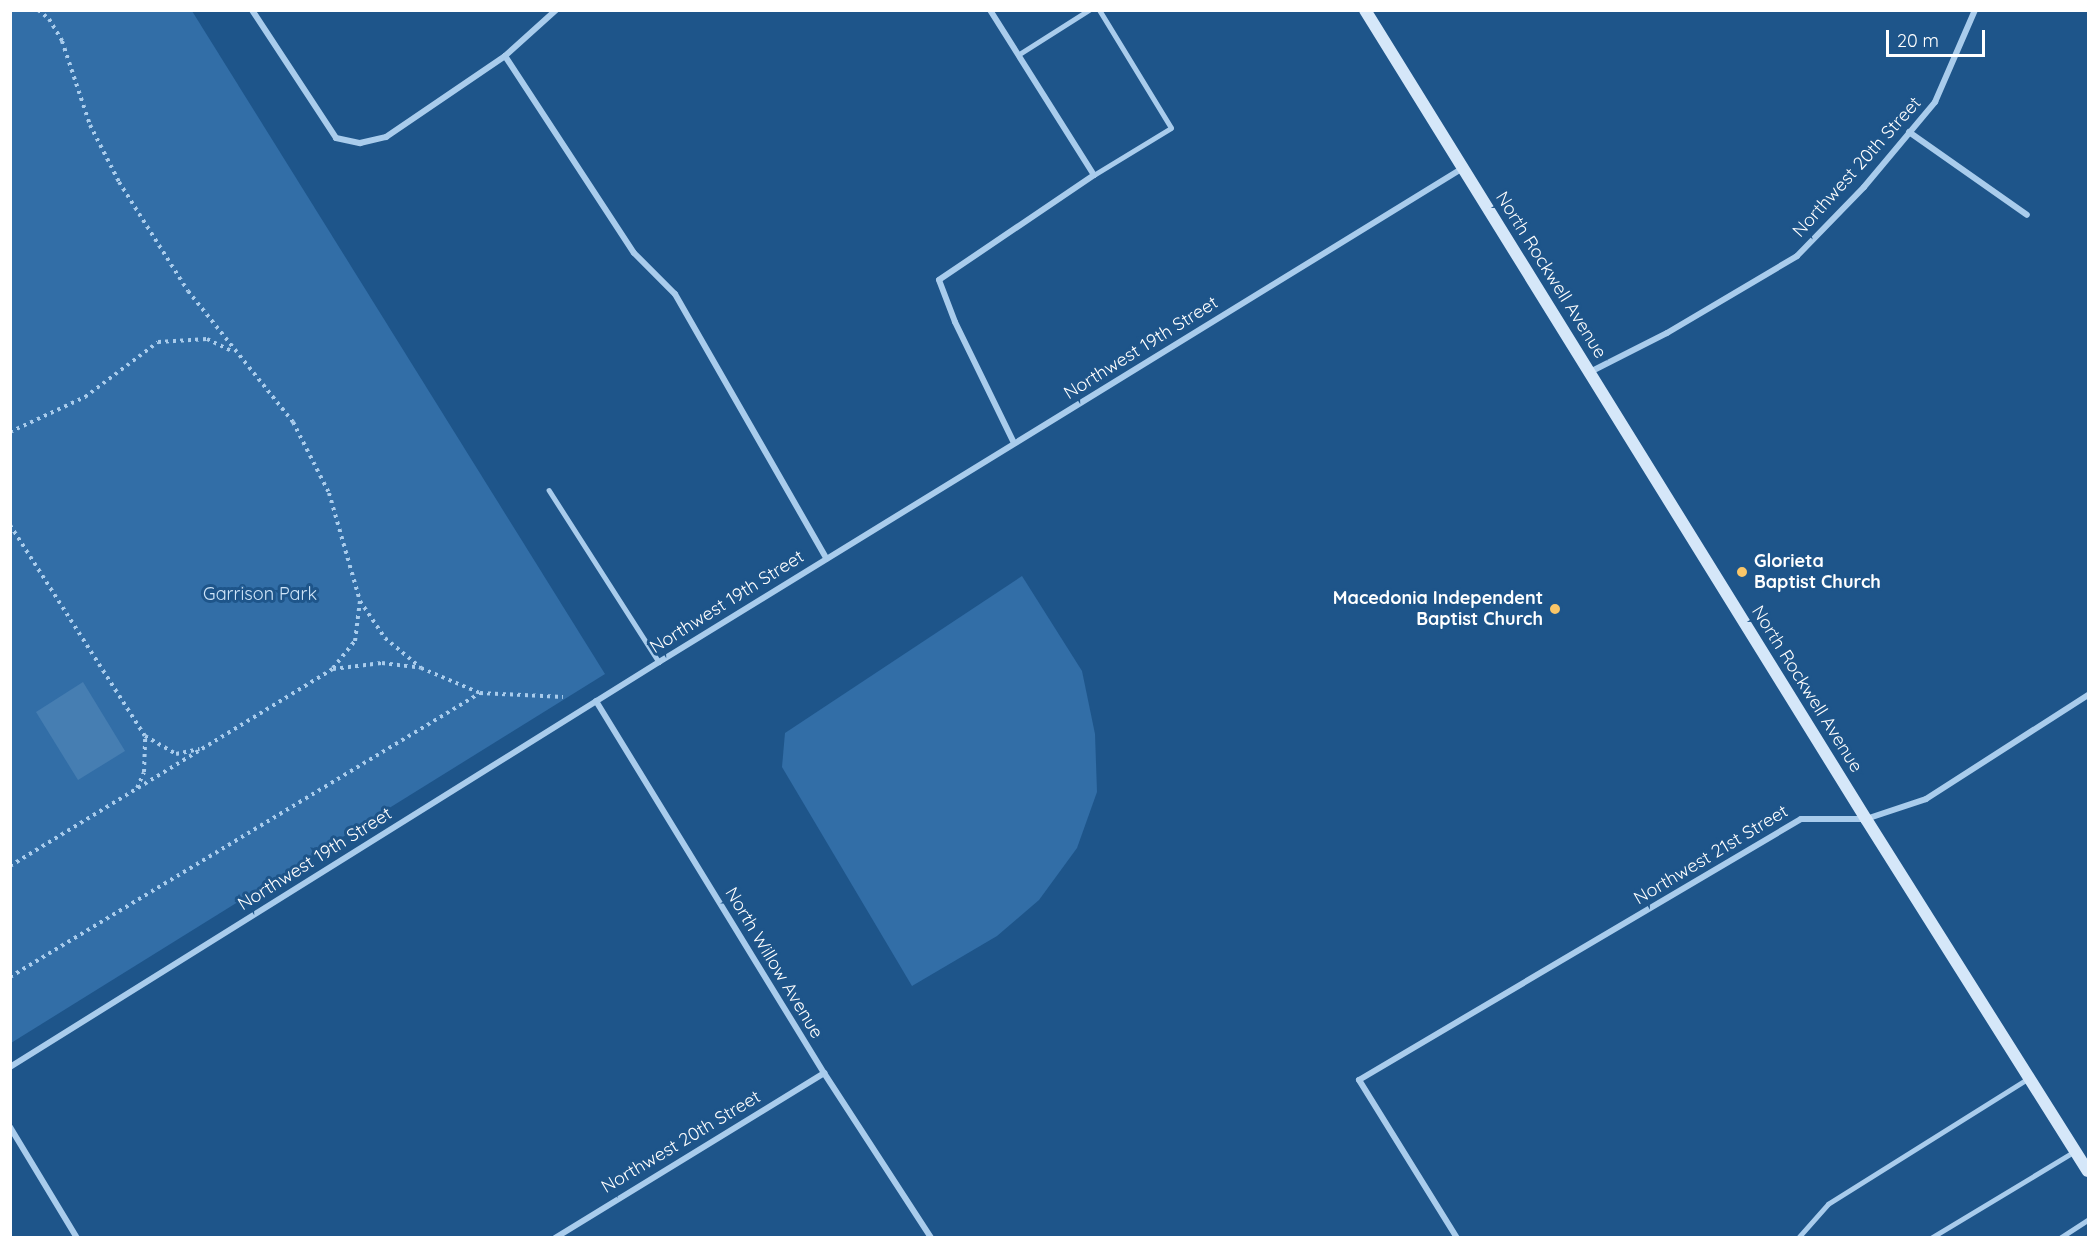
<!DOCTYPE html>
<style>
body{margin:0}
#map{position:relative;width:2099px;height:1248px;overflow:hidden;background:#1e558a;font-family:Quicksand,sans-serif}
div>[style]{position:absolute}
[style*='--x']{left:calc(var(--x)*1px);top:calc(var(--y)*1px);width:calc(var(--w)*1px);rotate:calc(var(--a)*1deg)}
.green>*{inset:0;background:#326ea7}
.building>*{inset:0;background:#467eb2}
.path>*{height:4px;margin-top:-2px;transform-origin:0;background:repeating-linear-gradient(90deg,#a9ccec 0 3px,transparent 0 7.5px)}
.lane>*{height:4.5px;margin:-2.25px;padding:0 2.25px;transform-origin:2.25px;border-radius:2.25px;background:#a9ccec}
.street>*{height:6px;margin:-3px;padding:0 3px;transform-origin:3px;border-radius:3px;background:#a9ccec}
.secondary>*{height:12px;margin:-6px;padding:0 6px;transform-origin:6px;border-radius:6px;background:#d5e7f9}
.dots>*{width:16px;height:16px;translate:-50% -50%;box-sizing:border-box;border:3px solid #1e558a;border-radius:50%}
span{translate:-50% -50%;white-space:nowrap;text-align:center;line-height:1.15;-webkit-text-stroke:6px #1e558a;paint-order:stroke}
.street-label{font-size:18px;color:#fff}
.poi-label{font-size:18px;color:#fff;font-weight:700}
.left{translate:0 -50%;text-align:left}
.right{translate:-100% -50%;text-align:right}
.park-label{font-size:18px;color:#cee4f8}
.frame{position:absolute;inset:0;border:12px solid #fff;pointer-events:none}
.scale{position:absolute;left:1886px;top:30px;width:99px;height:27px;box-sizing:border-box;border:3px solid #fff;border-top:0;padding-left:8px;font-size:18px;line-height:21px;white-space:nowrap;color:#fff;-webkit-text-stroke:4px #1e558a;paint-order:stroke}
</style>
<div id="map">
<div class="green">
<div style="clip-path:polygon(11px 11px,192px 11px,605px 674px,11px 1043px)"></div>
<div style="clip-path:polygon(1022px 576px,1082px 671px,1095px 734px,1097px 792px,1077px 848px,1039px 900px,997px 936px,912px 986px,782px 767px,785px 733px)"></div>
</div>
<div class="building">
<div style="clip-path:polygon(83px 682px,125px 751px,78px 780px,36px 712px)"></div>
</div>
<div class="path">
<div style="--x:38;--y:10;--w:14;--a:39"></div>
<div style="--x:49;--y:19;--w:26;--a:59"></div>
<div style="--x:62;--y:41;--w:89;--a:71.6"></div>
<div style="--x:90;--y:125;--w:64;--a:63"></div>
<div style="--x:119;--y:182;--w:129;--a:57.7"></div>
<div style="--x:188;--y:291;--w:168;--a:51.3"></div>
<div style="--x:293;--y:422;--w:80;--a:63.1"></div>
<div style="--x:329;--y:493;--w:112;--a:74"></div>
<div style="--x:360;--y:601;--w:45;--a:56"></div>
<div style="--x:385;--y:638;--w:47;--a:39.8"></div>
<div style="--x:421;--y:668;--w:64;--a:23"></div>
<div style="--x:10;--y:432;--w:83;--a:-25"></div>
<div style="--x:85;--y:397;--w:91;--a:-37"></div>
<div style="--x:158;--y:342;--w:49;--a:-3.5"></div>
<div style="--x:207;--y:339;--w:28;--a:26"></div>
<div style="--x:10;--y:525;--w:250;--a:57.4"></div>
<div style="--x:145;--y:736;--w:36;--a:30"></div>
<div style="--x:176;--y:754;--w:24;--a:-12"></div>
<div style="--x:333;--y:668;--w:35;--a:-51"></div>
<div style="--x:355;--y:641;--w:40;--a:-82.9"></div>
<div style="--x:137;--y:788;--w:17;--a:-66"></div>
<div style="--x:144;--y:772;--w:35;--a:-88"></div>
<div style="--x:10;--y:866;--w:378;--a:-31.4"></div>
<div style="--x:333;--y:669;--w:49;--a:-7"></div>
<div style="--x:382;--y:663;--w:38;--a:7"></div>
<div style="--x:10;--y:977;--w:549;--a:-31.14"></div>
<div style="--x:480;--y:693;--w:83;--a:2.8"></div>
</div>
<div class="lane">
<div style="--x:1018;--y:55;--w:84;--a:-32.4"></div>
<div style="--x:1094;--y:175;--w:90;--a:-31.4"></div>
<div style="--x:1171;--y:128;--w:138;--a:-121.4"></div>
<div style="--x:549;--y:490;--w:204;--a:57.4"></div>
<div style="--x:1798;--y:1238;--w:45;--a:-48.6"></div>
<div style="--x:1828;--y:1204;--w:235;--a:-32.1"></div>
<div style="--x:1931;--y:1238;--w:168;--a:-31.1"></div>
<div style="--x:2060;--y:1238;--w:33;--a:-33"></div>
</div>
<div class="street">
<div style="--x:252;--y:10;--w:153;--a:56.7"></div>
<div style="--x:336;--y:138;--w:25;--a:12"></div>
<div style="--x:360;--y:143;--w:27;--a:-13"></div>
<div style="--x:386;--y:137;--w:144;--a:-34.2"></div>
<div style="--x:505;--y:56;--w:235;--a:56.8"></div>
<div style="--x:634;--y:253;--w:58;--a:45"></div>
<div style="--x:675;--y:294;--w:305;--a:60.2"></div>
<div style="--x:990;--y:10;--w:195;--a:57.8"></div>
<div style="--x:1094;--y:175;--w:187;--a:145.9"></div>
<div style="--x:939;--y:280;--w:45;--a:69.1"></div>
<div style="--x:955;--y:322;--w:135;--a:64"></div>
<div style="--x:505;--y:56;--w:69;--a:-42"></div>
<div style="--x:1909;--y:132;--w:144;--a:35.1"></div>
<div style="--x:1590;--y:372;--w:86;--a:-26.9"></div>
<div style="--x:1667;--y:333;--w:151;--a:-30.6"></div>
<div style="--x:1797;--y:256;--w:96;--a:-45.8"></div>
<div style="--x:1864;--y:187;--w:111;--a:-50.1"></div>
<div style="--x:1935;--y:102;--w:100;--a:-66.5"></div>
<div style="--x:596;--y:701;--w:436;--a:58.5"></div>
<div style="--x:824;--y:1073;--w:197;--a:57"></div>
<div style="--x:10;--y:1067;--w:765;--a:-31.97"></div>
<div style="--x:659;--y:662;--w:944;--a:-31.57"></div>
<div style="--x:10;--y:1127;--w:130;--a:58.9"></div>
<div style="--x:555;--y:1238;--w:316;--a:-31.5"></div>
<div style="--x:1457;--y:1238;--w:186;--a:-121.8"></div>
<div style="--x:1359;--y:1080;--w:513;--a:-30.56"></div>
<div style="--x:1801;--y:819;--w:65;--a:0"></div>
<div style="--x:1866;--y:819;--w:63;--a:-18.4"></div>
<div style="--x:1926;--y:799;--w:193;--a:-32.7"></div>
</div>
<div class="secondary">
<div style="--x:1365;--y:10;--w:952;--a:58.23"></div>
<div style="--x:1866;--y:819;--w:416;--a:57.8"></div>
</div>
<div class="dots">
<div style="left:1742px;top:572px;background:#fac668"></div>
<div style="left:1555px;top:609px;background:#fac668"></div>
</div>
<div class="street-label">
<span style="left:1857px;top:167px;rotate:-48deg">Northwest 20th Street</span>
<span style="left:1551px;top:275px;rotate:58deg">North Rockwell Avenue</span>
<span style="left:1141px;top:348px;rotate:-32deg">Northwest 19th Street</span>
<span style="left:727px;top:602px;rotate:-32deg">Northwest 19th Street</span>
<span style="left:1807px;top:689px;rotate:58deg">North Rockwell Avenue</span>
<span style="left:1711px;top:855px;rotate:-31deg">Northwest 21st Street</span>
<span style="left:315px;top:859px;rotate:-32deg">Northwest 19th Street</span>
<span style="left:774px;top:963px;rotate:59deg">North Willow Avenue</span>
<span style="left:681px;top:1142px;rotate:-31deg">Northwest 20th Street</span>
</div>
<div class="poi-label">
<span class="left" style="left:1754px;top:572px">Glorieta<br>Baptist Church</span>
<span class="right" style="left:1543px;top:609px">Macedonia Independent<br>Baptist Church</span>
</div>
<div class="park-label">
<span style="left:260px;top:594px">Garrison Park</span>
</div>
<div class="frame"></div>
<div class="scale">20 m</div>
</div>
